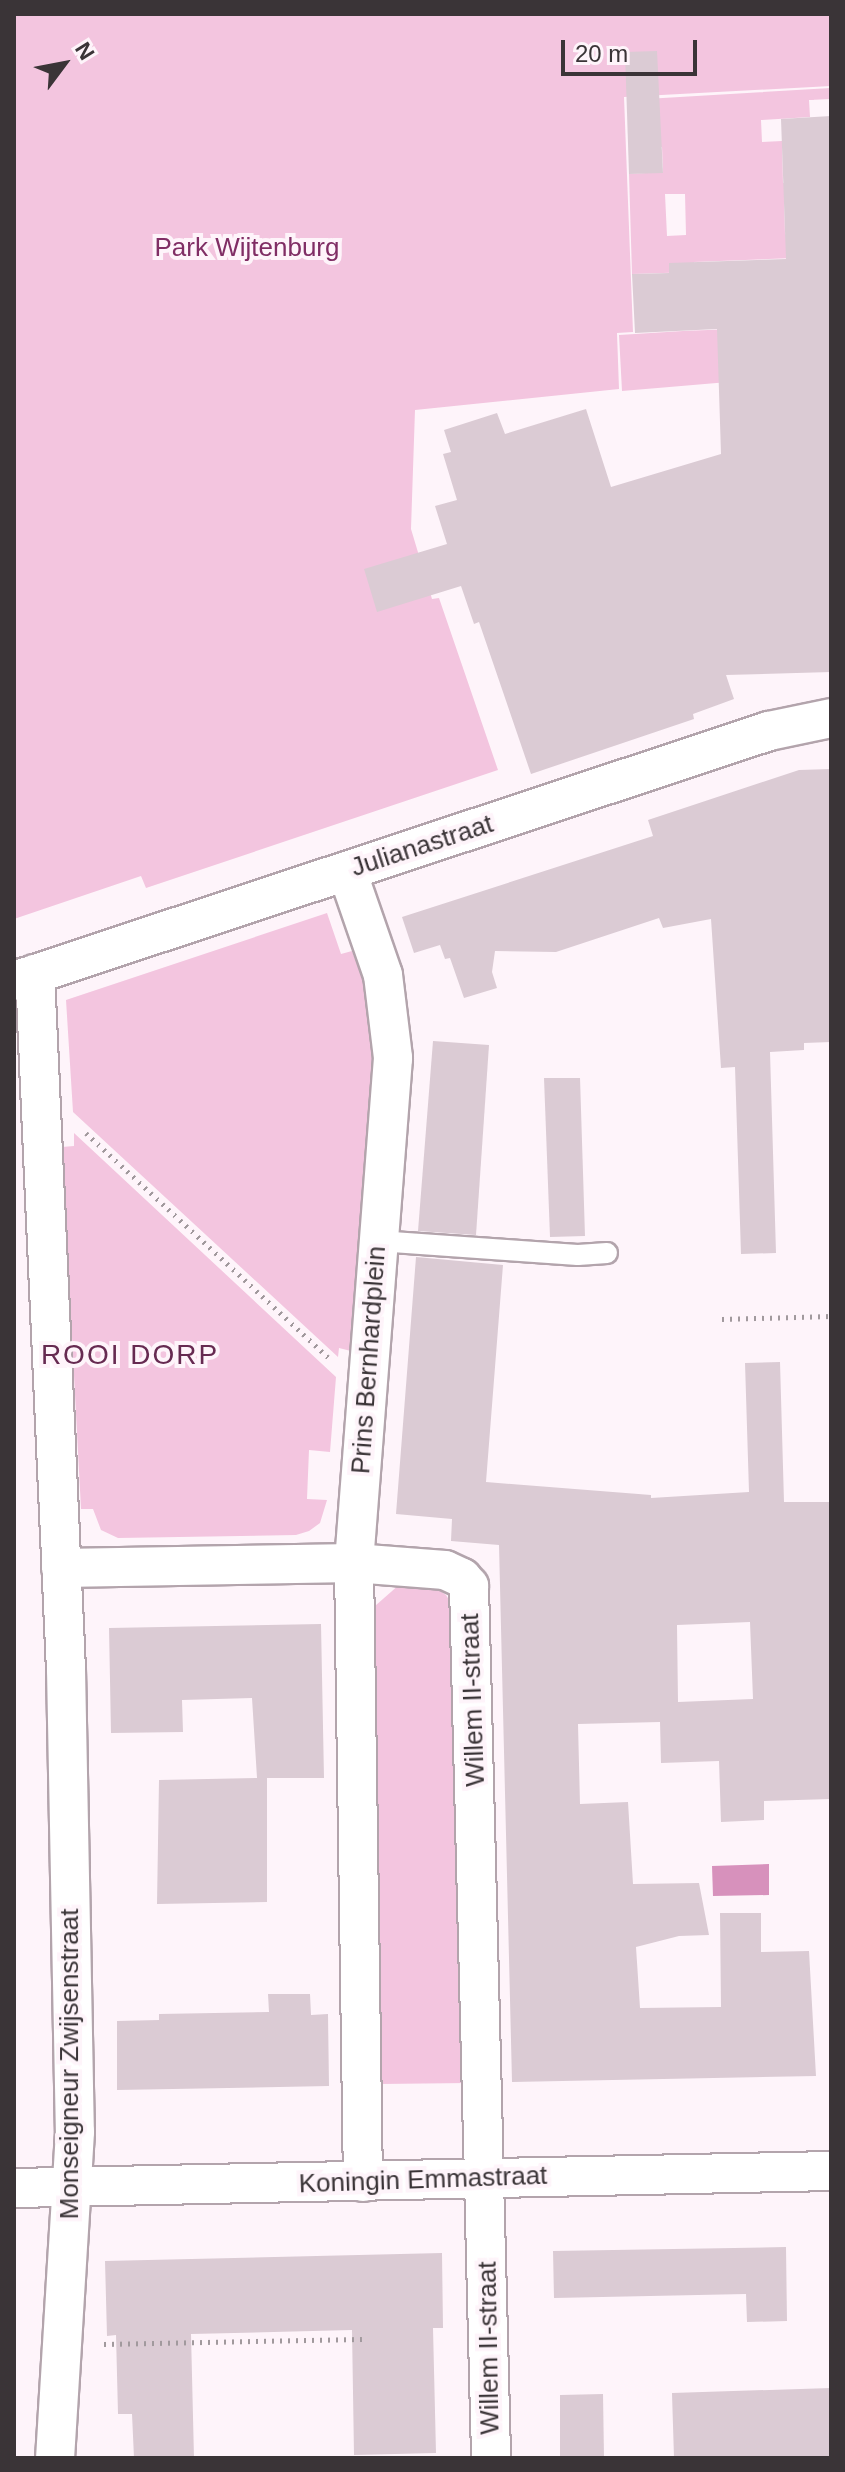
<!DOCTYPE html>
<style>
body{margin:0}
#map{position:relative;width:845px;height:2472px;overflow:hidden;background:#fef4fa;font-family:Arial,sans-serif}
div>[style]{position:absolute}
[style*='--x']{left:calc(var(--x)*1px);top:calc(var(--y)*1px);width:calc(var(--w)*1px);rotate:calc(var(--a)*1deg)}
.green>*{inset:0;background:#f3c5df}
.water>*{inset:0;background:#d791bc}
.building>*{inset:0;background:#dbcbd4}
.path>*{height:5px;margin-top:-2.5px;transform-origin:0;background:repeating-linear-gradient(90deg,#a1999d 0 2px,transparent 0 8px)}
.roads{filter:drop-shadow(2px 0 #b3a4ac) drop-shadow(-2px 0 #b3a4ac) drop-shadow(0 2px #b3a4ac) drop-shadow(0 -2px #b3a4ac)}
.service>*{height:20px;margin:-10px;padding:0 10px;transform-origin:10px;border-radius:10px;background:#fff}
.minor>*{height:38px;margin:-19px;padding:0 19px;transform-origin:19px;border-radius:19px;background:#fff}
span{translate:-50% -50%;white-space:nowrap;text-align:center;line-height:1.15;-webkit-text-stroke:8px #fef4fa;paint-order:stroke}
.park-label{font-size:26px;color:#802e65}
.street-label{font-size:26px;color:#3a3437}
.neighbourhood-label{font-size:28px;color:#662a51;letter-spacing:2px}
.frame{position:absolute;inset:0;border:16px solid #3a3437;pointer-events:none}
.north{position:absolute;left:24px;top:24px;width:80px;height:80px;-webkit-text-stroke:6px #fef4fa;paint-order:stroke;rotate:58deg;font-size:22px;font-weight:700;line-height:32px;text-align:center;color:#3a3437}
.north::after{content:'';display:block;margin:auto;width:28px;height:36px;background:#3a3437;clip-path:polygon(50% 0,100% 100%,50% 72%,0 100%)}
.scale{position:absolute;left:561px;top:40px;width:136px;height:36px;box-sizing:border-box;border:4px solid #3a3437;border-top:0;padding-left:10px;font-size:24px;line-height:28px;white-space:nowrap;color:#3a3437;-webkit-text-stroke:6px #fef4fa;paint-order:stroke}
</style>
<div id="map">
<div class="green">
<div style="clip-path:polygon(14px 14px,831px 14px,831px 86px,624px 97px,633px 332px,617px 333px,619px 389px,415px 410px,411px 529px,432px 599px,439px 598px,498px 770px,146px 888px,141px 876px,14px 919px)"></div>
<div style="clip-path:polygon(evenodd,831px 88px,831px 99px,809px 100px,810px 117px,761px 120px,762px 142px,782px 141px,783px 183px,831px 181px,784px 196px,785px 234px,819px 257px,694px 262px,694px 272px,632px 274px,629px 174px,663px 172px,662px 147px,648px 147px,646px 99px,831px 88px,665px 194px,685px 194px,686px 235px,667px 236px,665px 194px)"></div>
<div style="clip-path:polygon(679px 288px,683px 331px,831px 325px,789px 377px,622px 391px,619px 335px,683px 331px)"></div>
<div style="clip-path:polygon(327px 913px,341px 954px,352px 951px,363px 980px,373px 1052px,351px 1351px,339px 1348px,338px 1357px,73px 1112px,66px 1000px)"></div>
<div style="clip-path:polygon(74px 1133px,336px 1377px,330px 1452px,309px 1450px,307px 1499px,327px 1500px,320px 1523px,309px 1531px,296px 1535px,118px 1538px,101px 1530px,93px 1509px,81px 1509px,62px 1147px,74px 1146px)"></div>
<div style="clip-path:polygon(400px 1584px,433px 1586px,446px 1595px,454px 1608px,469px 2083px,380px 2084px,373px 1622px,375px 1606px)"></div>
</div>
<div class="water">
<div style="clip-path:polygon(769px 1864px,769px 1895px,713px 1896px,712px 1866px)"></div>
</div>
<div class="building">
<div style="clip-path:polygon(657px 51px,663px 173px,629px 174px,625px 52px)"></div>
<div style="clip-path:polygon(831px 116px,831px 672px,726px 675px,734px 699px,693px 714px,694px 719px,531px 774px,479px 622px,474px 624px,461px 586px,377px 612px,364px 569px,447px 544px,435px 506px,457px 500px,443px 454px,451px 452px,444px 430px,497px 413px,505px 434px,586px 409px,611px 487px,721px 454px,717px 329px,635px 333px,632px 274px,669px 273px,669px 263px,786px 259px,781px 119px)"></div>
<div style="clip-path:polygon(831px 769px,831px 1042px,804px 1043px,804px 1050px,770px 1052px,776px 1253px,741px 1254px,735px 1067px,721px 1068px,711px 919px,663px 928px,659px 918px,556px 952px,495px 951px,492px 972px,497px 988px,464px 998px,450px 958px,445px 959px,440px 945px,414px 953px,402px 917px,653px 836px,648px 820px,799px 770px)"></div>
<div style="clip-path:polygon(433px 1041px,489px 1045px,476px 1235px,418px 1231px)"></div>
<div style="clip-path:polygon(544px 1078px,580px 1078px,585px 1236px,550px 1237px)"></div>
<div style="clip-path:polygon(evenodd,416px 1257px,503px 1265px,486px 1482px,651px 1495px,651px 1498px,749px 1492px,745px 1363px,780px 1362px,784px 1502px,831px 1502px,831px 1799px,764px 1801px,764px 1820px,721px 1822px,719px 1761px,661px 1763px,660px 1722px,578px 1724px,580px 1804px,628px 1802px,633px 1884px,699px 1883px,709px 1935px,679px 1936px,636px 1947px,640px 2008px,721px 2007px,720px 1913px,761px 1913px,761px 1952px,809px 1951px,816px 2076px,512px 2082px,499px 1545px,451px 1541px,452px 1519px,396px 1514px,416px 1257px,750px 1622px,753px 1699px,678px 1702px,677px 1625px,750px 1622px)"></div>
<div style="clip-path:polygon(321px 1624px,324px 1778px,267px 1778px,267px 1902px,157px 1904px,159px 1780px,257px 1778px,252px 1698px,182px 1700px,183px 1732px,111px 1733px,109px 1628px)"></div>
<div style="clip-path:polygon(268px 1994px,310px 1994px,311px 2015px,328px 2014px,329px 2086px,117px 2090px,117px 2021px,159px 2020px,159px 2014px,269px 2012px)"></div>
<div style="clip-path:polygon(786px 2247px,787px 2321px,747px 2322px,746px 2294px,554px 2298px,553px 2251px)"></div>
<div style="clip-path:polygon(442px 2253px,443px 2328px,433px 2328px,436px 2453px,354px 2455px,352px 2330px,191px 2334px,194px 2458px,134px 2458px,132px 2414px,118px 2414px,116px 2335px,107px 2336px,105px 2261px)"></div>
<div style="clip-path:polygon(831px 2388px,831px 2458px,674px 2458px,672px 2393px)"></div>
<div style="clip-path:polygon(603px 2394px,604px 2458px,560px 2458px,560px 2395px)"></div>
</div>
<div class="path">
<div style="--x:86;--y:1133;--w:330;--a:42.8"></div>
<div style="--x:722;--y:1319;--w:109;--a:-1.6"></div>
<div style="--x:104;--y:2344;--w:258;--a:-1.1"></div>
</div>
<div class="roads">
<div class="service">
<div style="--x:378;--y:1241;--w:200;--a:4"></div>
<div style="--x:578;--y:1255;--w:29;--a:-4"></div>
</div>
<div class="minor">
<div style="--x:347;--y:871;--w:110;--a:70.9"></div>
<div style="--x:383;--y:975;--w:84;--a:83.1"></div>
<div style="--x:393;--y:1058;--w:507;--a:94.42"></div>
<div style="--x:354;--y:1563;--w:619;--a:89.17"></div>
<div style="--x:35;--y:974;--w:696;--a:87.45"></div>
<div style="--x:66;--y:1669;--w:463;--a:88.9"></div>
<div style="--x:75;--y:2132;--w:327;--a:93.5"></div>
<div style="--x:14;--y:981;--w:795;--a:-18.32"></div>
<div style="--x:769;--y:731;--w:63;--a:-11.8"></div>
<div style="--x:61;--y:1568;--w:293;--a:-1"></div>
<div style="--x:354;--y:1563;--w:91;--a:4.4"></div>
<div style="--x:445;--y:1570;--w:19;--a:25"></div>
<div style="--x:462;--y:1578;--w:11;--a:49"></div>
<div style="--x:469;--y:1586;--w:872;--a:88.55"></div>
<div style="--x:14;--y:2188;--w:817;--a:-1.19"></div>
</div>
</div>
<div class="park-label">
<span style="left:247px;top:248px">Park Wijtenburg</span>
</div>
<div class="street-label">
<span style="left:422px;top:846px;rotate:-18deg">Julianastraat</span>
<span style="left:369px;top:1360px;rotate:-86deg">Prins Bernhardplein</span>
<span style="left:473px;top:1700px;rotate:-92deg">Willem II-straat</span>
<span style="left:70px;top:2064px;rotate:-90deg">Monseigneur Zwijsenstraat</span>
<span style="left:423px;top:2180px;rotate:-2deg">Koningin Emmastraat</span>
<span style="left:489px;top:2348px;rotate:-91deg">Willem II-straat</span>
</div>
<div class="neighbourhood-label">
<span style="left:130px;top:1355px">ROOI DORP</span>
</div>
<div class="frame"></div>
<div class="north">N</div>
<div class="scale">20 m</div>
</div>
